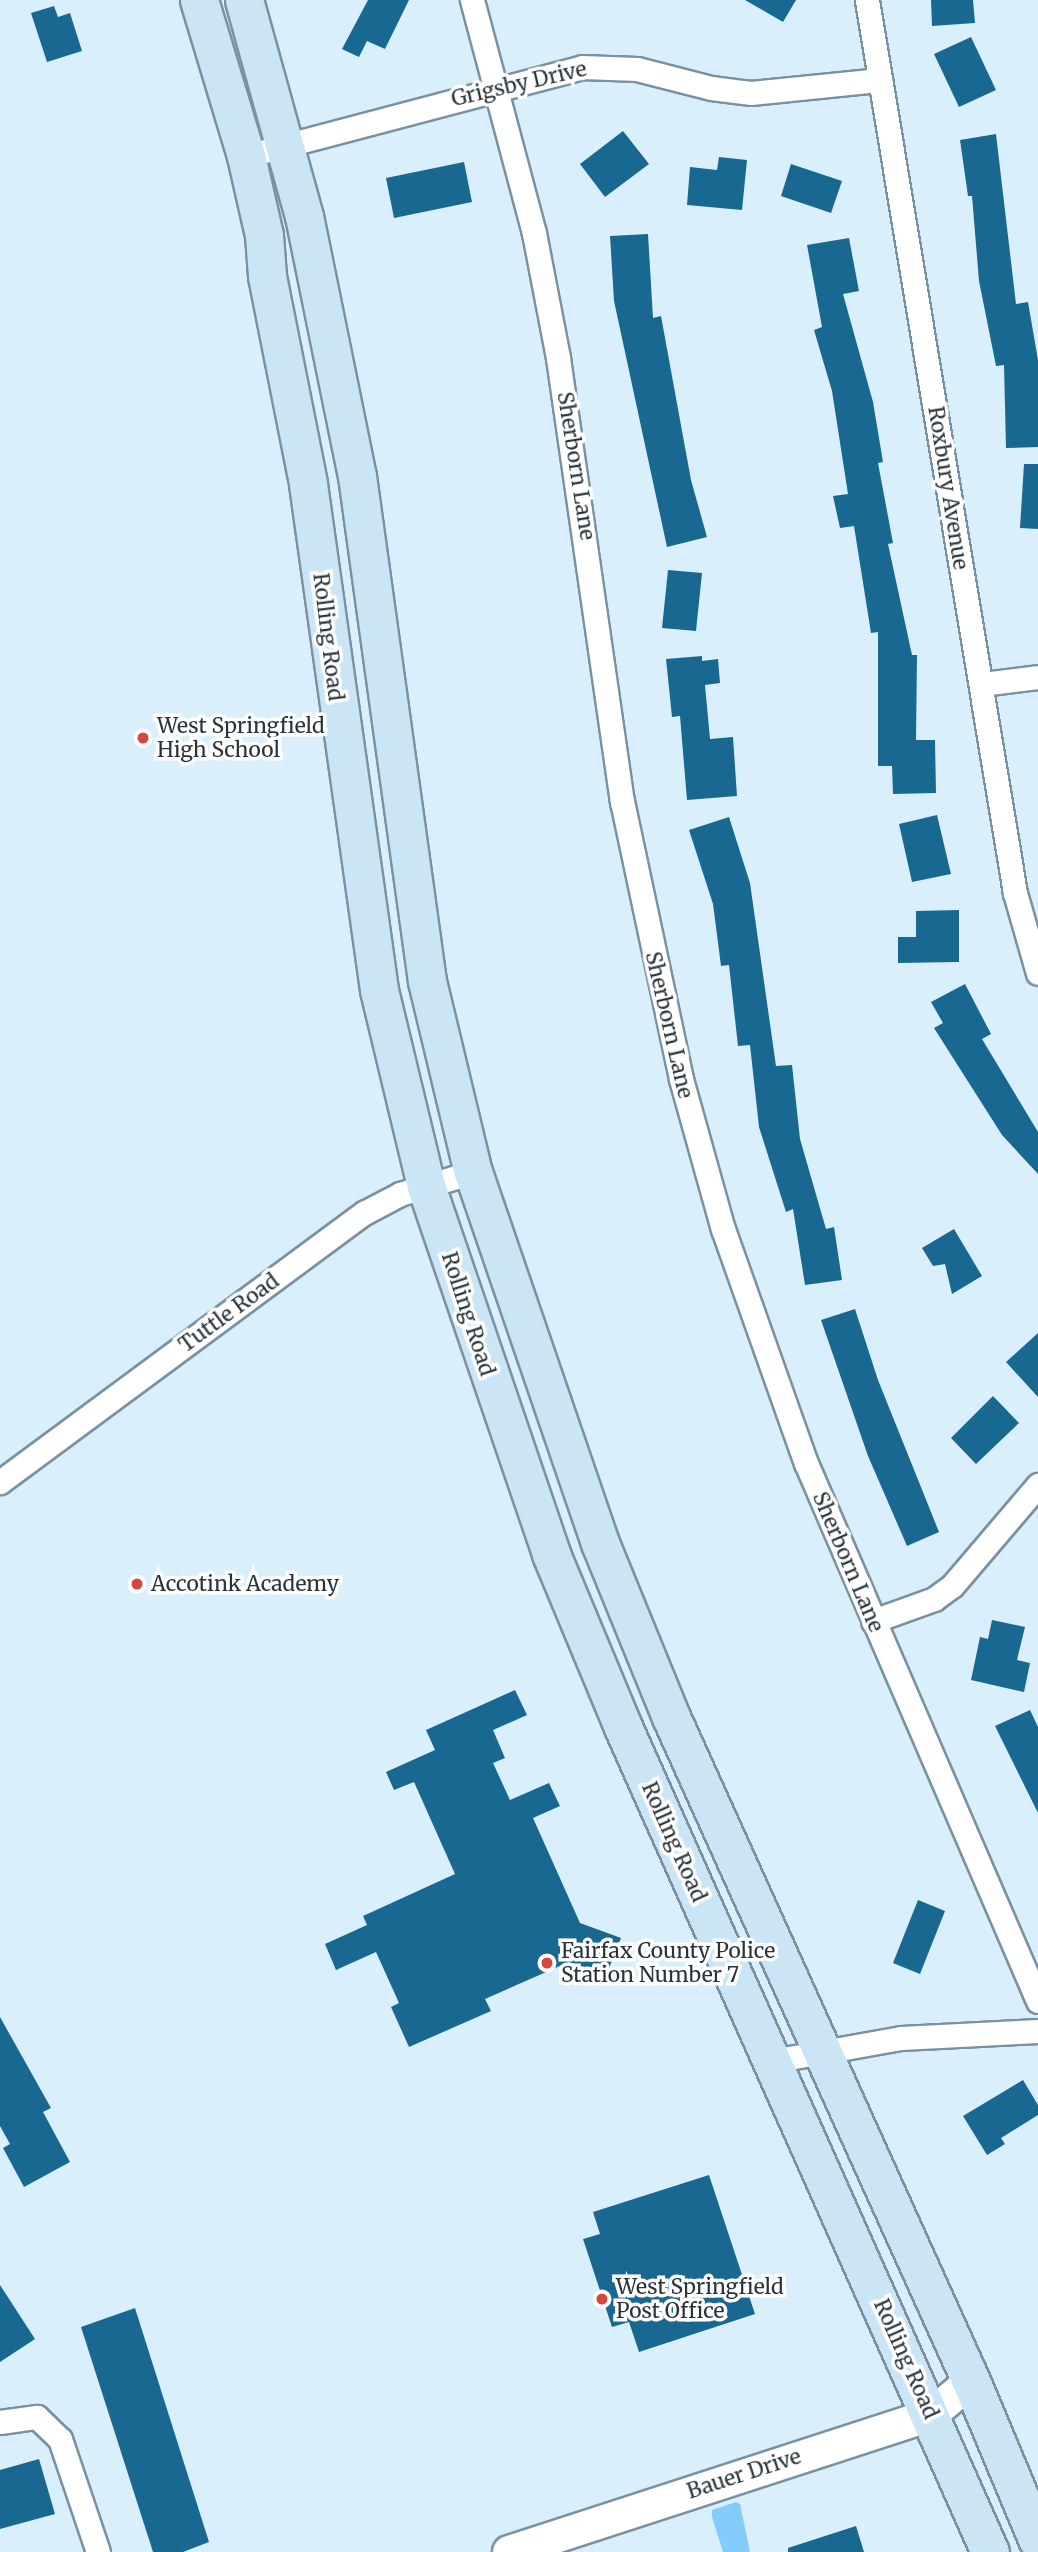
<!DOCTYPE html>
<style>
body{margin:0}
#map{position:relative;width:1038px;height:2552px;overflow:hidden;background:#daeffc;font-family:Merriweather,serif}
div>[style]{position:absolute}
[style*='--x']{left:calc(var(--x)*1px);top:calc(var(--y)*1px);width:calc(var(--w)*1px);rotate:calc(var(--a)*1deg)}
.green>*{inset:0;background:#83ccfa}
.building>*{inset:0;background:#196891}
.roads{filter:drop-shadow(2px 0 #7a91a1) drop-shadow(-2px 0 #7a91a1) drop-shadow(0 2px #7a91a1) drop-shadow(0 -2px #7a91a1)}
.street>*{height:23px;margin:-11.5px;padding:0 11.5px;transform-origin:11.5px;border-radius:11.5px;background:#fff}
.secondary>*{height:32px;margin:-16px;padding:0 16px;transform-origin:16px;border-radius:16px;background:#fff}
.primary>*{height:37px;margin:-18.5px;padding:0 18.5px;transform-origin:18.5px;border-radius:18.5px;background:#c9e5f6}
.dots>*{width:19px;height:19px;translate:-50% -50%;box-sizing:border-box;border:4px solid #fff;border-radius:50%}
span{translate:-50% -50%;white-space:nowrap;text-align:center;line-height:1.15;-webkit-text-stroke:7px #fff;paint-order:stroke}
.street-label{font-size:21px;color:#293339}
.poi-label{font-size:21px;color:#293339}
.left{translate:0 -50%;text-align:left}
</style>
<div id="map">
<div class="green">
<div style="clip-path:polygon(736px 2502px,740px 2504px,750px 2552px,723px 2552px,712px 2517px,712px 2510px)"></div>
</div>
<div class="building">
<div style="clip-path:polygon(368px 0,409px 0,385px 49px,367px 41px,359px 57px,342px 49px)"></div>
<div style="clip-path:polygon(745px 0,796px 0,783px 22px)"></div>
<div style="clip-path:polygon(931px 0,973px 0,975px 23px,932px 26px)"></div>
<div style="clip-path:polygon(54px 6px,58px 17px,70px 13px,82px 51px,47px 62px,31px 13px)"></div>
<div style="clip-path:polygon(971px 37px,996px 90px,959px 107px,934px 54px)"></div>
<div style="clip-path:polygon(623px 131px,649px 164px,605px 197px,580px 164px)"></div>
<div style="clip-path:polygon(996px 134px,1016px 304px,1028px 302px,1038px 360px,1038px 447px,1006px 448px,1004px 365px,996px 366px,979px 281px,972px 196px,968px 196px,960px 140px)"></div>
<div style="clip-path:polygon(719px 157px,747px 160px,742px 210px,687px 205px,690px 167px,717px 170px)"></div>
<div style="clip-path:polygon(464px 162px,472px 202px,394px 218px,386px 178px)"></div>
<div style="clip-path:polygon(791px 164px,842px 181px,831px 213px,781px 196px)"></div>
<div style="clip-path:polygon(648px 234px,653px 318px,661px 316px,691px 480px,707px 537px,667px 547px,614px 301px,610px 236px)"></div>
<div style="clip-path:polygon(849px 238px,859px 291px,843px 294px,873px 402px,883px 462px,878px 463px,893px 543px,888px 544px,912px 655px,917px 655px,916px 740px,935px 740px,936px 793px,893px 794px,892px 766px,878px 766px,878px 632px,871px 633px,854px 526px,840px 528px,833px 496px,848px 494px,832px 391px,814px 330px,822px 327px,807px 245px)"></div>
<div style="clip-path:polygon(1024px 464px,1038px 464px,1038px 529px,1020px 528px)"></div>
<div style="clip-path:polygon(668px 570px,702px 573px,696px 631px,662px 628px)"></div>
<div style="clip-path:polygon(702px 656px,702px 661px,718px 659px,720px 683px,705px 685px,710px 739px,733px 737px,737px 796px,687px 800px,680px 716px,672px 717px,666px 659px)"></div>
<div style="clip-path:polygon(937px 815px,951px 874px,912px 882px,899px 824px)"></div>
<div style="clip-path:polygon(729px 817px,750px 883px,776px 1066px,792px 1065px,800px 1139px,826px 1229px,834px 1227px,842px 1280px,805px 1285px,793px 1209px,786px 1212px,759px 1127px,750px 1045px,738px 1046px,729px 965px,721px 966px,713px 904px,689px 830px)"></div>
<div style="clip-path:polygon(959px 910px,959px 962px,898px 963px,898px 937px,916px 937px,916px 911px)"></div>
<div style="clip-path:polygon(965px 984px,991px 1034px,982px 1039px,1038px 1132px,1038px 1174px,1002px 1135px,934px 1028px,943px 1023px,931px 1002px)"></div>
<div style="clip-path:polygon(954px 1229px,982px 1276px,952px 1294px,945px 1264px,933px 1266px,922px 1248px)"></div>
<div style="clip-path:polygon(855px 1309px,878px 1380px,939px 1532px,907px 1546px,868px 1456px,821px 1320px)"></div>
<div style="clip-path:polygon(1038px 1333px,1038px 1397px,1006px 1362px)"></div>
<div style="clip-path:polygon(993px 1396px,1019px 1423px,976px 1464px,951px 1438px)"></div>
<div style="clip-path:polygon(992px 1620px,1025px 1627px,1017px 1660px,1030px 1663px,1024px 1692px,971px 1680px,980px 1637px,988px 1639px)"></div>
<div style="clip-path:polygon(515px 1690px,527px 1715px,493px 1730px,505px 1758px,493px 1763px,510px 1800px,549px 1783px,560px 1806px,533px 1818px,580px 1923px,621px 1938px,606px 1976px,569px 1962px,485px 1999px,491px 2011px,409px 2047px,391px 2007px,399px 2003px,376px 1952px,336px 1970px,325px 1944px,367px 1925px,363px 1916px,455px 1874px,414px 1782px,394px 1790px,386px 1772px,435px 1750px,426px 1730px)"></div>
<div style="clip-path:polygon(1030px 1710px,1038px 1727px,1038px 1813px,995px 1726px)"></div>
<div style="clip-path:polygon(918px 1900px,945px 1911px,920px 1974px,893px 1963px)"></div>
<div style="clip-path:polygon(0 2017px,51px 2108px,43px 2112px,70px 2162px,24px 2187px,3px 2148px,10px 2144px,0 2126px)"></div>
<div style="clip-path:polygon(1023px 2080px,1038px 2105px,1038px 2115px,1001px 2138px,1005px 2144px,987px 2155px,963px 2116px)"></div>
<div style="clip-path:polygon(709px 2175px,755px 2314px,639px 2352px,629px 2322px,612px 2327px,583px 2239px,600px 2234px,593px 2212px)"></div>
<div style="clip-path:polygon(0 2285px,35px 2339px,0 2362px)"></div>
<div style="clip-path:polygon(135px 2308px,209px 2542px,183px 2552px,153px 2552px,81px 2327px)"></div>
<div style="clip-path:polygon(39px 2459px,55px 2514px,0 2529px,0 2470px)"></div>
<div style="clip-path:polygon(856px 2526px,864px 2552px,788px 2552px,788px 2548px)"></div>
</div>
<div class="roads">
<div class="street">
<div style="--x:472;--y:0;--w:241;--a:75.1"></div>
<div style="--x:534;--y:233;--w:127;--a:79.1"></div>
<div style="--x:558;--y:358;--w:448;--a:81.8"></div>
<div style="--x:622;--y:801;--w:284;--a:78"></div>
<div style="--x:681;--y:1079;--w:156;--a:74.4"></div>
<div style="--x:723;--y:1229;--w:248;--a:70.5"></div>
<div style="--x:806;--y:1463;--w:586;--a:66.67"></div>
<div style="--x:867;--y:0;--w:905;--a:80.59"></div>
<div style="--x:1015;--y:893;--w:83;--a:74"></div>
<div style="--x:246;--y:156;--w:348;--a:-14.8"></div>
<div style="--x:582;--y:67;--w:55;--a:2.1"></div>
<div style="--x:637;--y:69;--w:76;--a:14.4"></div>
<div style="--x:711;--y:88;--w:40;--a:7.1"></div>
<div style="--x:751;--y:93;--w:130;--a:-5.8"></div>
<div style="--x:983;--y:684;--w:55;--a:-7.3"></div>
<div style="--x:0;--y:1482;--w:453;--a:-36.5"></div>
<div style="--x:364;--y:1213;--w:41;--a:-27.8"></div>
<div style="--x:400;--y:1194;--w:76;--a:-16.8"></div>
<div style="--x:873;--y:1621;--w:65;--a:-19.8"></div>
<div style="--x:934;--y:1599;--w:22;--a:-36"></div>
<div style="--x:952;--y:1586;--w:133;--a:-49.6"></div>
<div style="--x:772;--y:2061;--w:131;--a:-10.1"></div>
<div style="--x:901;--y:2038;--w:137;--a:-2.9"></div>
<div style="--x:0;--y:2422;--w:37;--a:-8"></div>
<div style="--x:37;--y:2417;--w:32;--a:44"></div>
<div style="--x:60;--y:2439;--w:119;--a:71.4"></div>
</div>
<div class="secondary">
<div style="--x:509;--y:2552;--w:444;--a:-18"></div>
<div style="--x:931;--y:2415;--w:52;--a:-40.4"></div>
</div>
<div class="primary">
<div style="--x:199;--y:0;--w:163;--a:73.2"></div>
<div style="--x:246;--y:156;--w:81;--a:77.2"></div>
<div style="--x:264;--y:235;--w:41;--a:85.8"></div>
<div style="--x:267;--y:276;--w:212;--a:78.8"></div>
<div style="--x:308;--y:484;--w:511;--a:82.01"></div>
<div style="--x:379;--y:990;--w:202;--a:76.5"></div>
<div style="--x:426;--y:1186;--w:389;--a:71.2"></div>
<div style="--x:551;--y:1554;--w:187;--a:67.4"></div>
<div style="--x:623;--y:1727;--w:903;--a:66.02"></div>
<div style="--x:244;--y:0;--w:224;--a:74.5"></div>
<div style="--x:304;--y:216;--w:265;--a:78.5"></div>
<div style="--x:357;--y:476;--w:510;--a:82.11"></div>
<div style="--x:427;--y:981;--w:196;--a:76.5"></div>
<div style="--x:473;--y:1172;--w:392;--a:71.1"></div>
<div style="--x:600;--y:1543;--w:188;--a:67.8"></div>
<div style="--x:671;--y:1717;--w:729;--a:65.69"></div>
<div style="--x:971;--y:2381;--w:173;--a:67.3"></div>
</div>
</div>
<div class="dots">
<div style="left:143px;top:738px;background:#d64740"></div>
<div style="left:137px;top:1584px;background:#d64740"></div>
<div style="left:547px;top:1963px;background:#d64740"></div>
<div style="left:602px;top:2299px;background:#d64740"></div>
</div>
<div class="street-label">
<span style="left:519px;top:84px;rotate:-13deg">Grigsby Drive</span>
<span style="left:576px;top:466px;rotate:81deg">Sherborn Lane</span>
<span style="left:948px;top:488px;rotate:81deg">Roxbury Avenue</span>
<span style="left:328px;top:637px;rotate:83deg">Rolling Road</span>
<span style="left:669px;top:1025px;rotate:77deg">Sherborn Lane</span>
<span style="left:229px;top:1313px;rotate:-36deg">Tuttle Road</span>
<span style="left:468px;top:1314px;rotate:72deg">Rolling Road</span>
<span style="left:848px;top:1562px;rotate:67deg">Sherborn Lane</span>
<span style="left:674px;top:1842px;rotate:66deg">Rolling Road</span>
<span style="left:906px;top:2359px;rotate:66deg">Rolling Road</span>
<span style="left:744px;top:2474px;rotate:-18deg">Bauer Drive</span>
</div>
<div class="poi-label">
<span class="left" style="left:157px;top:738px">West Springfield<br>High School</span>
<span class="left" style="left:151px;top:1584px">Accotink Academy</span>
<span class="left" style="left:561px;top:1963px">Fairfax County Police<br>Station Number 7</span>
<span class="left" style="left:616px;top:2299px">West Springfield<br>Post Office</span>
</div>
</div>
